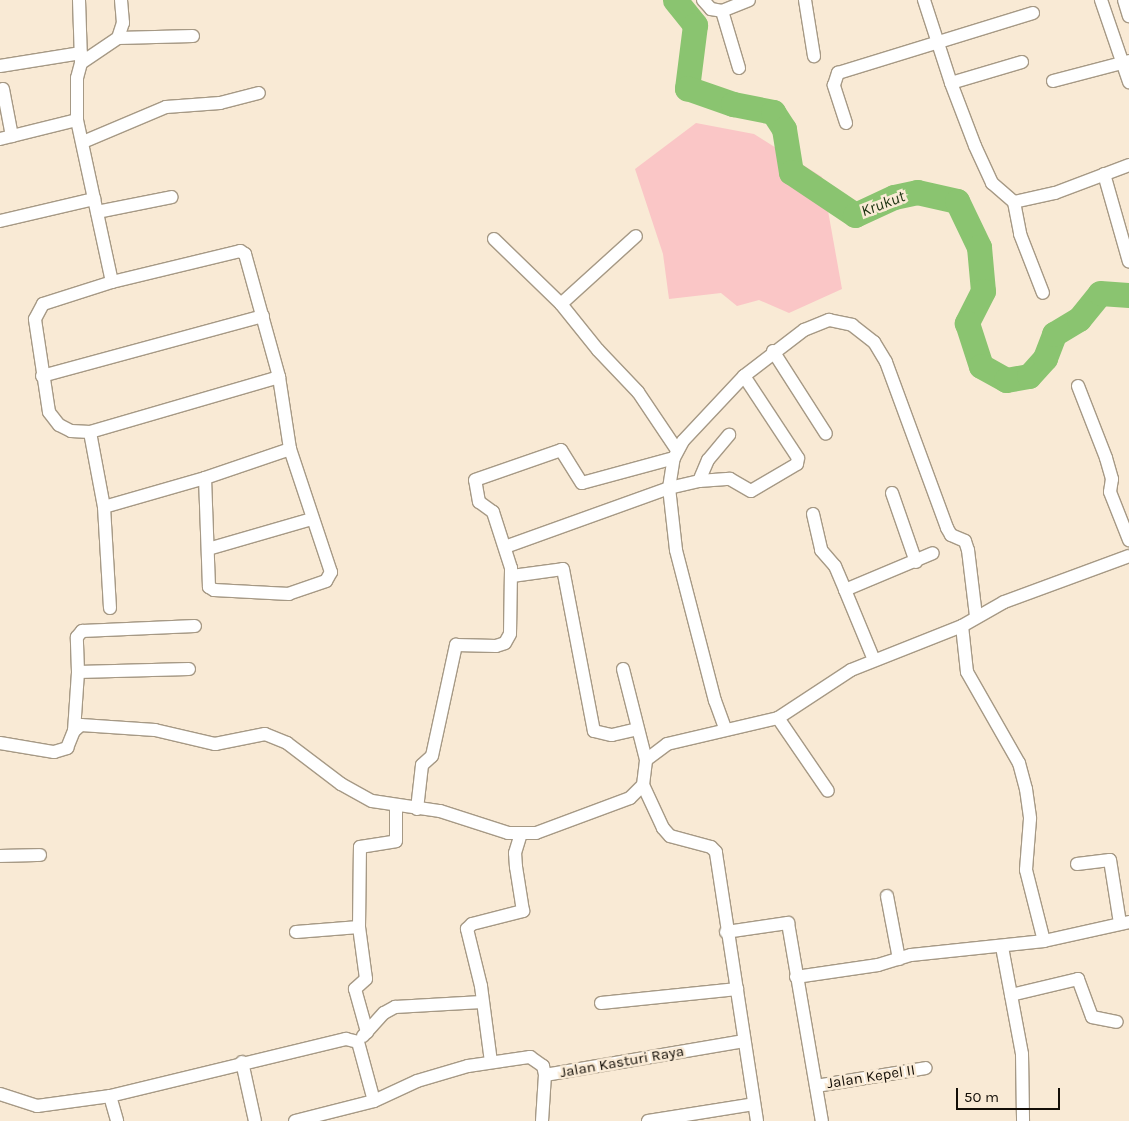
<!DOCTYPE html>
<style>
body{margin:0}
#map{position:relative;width:1129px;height:1121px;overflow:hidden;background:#f9ead5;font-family:Karla,sans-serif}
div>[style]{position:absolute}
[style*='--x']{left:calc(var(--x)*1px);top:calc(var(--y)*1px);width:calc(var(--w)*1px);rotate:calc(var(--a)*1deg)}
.green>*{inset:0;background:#fac6c6}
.river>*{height:25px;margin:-12.5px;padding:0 12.5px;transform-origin:12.5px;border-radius:12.5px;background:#8ac470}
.roads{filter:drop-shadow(1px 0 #a69985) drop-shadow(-1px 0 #a69985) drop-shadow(0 1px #a69985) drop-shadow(0 -1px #a69985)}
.street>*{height:12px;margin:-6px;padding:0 6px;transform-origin:6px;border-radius:6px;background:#fff}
span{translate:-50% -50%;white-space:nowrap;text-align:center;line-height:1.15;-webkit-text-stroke:5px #f9ead5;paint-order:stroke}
.street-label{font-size:15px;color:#130e07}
.water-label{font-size:16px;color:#19300e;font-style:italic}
.scale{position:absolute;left:956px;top:1088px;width:104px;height:22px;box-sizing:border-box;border:2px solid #130e07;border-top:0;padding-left:6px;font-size:15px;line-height:18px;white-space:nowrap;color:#130e07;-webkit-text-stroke:4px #f9ead5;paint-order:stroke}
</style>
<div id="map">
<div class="green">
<div style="clip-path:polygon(696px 123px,754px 134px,822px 177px,842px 289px,789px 313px,759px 300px,737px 306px,721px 293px,669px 299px,663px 254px,635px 169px)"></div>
</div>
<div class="river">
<div style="--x:675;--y:0;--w:32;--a:51"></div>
<div style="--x:695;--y:25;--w:64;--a:97.2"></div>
<div style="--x:687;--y:88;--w:49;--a:19.2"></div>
<div style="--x:733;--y:104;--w:41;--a:11.3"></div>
<div style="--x:773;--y:112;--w:20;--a:57"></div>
<div style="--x:784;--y:129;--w:44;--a:80.8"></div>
<div style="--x:791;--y:172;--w:77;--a:33.9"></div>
<div style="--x:855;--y:215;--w:43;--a:-24.8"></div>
<div style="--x:894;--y:197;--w:24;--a:-12"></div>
<div style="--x:917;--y:192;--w:41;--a:12.7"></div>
<div style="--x:957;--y:201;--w:51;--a:64.4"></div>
<div style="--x:979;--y:247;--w:44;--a:84.8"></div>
<div style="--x:983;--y:291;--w:36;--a:117"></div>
<div style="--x:967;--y:323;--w:45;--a:72"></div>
<div style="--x:981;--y:366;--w:29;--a:29"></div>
<div style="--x:1006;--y:380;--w:23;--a:-10"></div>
<div style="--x:1029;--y:376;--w:24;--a:-48"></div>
<div style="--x:1045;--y:358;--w:26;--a:-69"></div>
<div style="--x:1054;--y:334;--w:29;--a:-31"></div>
<div style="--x:1079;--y:319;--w:33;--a:-51"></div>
<div style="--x:1100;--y:293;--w:29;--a:4"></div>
</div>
<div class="roads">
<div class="street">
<div style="--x:79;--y:0;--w:60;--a:88.1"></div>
<div style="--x:703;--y:0;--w:12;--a:48"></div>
<div style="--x:711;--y:9;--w:11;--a:10"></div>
<div style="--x:805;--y:0;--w:57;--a:80.9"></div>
<div style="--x:924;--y:0;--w:87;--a:72"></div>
<div style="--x:951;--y:83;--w:67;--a:69.1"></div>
<div style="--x:975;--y:146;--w:41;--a:65.3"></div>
<div style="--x:992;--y:183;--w:29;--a:41"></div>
<div style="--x:1014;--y:202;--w:33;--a:79"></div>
<div style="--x:1020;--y:234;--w:63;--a:68.7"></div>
<div style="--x:1101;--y:0;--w:87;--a:71.1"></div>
<div style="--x:1124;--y:0;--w:17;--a:73"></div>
<div style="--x:118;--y:38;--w:75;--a:-1.5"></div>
<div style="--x:0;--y:66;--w:82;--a:-9.1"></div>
<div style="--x:739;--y:68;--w:59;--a:-106.6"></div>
<div style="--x:722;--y:11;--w:29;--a:-22"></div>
<div style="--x:1053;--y:81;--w:79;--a:-14.7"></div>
<div style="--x:951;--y:83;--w:74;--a:-16.5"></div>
<div style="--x:3;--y:89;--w:48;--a:79.2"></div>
<div style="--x:846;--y:123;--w:40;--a:-108"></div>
<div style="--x:834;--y:85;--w:13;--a:-72"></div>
<div style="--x:838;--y:73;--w:204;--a:-17.1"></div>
<div style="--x:0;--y:139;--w:79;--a:-13.9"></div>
<div style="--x:83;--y:142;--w:90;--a:-22.9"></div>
<div style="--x:166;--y:107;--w:54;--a:-4.2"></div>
<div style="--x:220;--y:103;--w:40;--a:-14.4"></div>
<div style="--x:1104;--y:174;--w:91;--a:74.1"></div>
<div style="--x:1014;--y:202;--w:42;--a:-12.4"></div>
<div style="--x:1055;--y:193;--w:79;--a:-20.7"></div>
<div style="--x:97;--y:212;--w:76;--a:-11.3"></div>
<div style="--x:0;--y:221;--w:97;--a:-13.2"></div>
<div style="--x:494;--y:239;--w:93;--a:44.1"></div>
<div style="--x:561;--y:304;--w:59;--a:51.2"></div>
<div style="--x:598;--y:350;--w:58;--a:46.4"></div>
<div style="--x:638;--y:392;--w:70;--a:56.1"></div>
<div style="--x:112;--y:282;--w:132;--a:-13.6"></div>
<div style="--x:240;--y:251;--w:6;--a:31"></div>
<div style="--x:245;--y:254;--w:128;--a:74.5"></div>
<div style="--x:279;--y:377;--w:73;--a:81.3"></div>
<div style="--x:290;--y:449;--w:130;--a:71.6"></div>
<div style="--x:331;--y:572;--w:10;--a:119"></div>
<div style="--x:326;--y:581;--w:39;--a:161"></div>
<div style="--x:289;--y:594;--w:75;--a:-176.9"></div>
<div style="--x:214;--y:590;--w:6;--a:-149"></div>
<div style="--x:209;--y:587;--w:109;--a:-92.1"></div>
<div style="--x:561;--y:304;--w:101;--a:-42.2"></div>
<div style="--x:773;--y:351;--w:98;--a:57.4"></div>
<div style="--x:42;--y:376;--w:229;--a:-15.2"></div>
<div style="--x:1078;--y:386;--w:77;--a:68.7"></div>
<div style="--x:1106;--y:458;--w:22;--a:74"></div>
<div style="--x:1112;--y:479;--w:13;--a:99"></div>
<div style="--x:1110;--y:492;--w:52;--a:68.4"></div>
<div style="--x:90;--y:432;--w:197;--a:-16.2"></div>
<div style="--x:699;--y:481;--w:23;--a:-67"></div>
<div style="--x:708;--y:460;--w:33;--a:-50"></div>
<div style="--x:892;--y:493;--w:73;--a:70.8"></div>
<div style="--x:104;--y:507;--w:105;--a:-16"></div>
<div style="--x:205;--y:478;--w:90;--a:-18.8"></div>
<div style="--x:813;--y:514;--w:37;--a:77"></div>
<div style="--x:821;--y:550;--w:21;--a:49"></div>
<div style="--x:835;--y:566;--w:26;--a:67"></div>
<div style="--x:505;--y:547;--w:174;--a:-19.8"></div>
<div style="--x:669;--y:488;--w:31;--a:-13"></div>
<div style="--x:699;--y:481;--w:31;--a:-4"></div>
<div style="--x:730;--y:479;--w:24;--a:30"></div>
<div style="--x:751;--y:491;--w:53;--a:-30.4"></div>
<div style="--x:797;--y:464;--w:6;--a:-81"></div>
<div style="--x:798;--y:458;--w:98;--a:-123.4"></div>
<div style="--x:208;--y:549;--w:108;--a:-16.1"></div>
<div style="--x:512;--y:576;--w:51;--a:-7.8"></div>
<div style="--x:563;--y:569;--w:165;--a:79.2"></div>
<div style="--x:594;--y:731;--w:18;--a:13"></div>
<div style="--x:612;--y:735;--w:26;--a:-13"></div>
<div style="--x:110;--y:608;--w:101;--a:-93.4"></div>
<div style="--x:104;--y:507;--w:76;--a:-100.6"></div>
<div style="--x:90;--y:432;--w:19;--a:-177"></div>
<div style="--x:71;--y:431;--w:13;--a:-153"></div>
<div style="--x:59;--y:425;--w:16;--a:-128"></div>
<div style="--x:49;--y:412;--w:94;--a:-98.6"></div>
<div style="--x:35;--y:319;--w:17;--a:-62"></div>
<div style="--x:43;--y:304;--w:72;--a:-17.7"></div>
<div style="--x:112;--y:282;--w:166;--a:-102.2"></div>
<div style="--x:77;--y:120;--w:42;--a:-90"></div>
<div style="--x:77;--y:78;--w:16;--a:-75"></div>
<div style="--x:81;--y:63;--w:45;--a:-34"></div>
<div style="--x:118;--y:38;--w:16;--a:-72"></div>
<div style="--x:123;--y:23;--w:23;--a:-95"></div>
<div style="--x:962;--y:626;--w:46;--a:83.8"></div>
<div style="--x:967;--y:672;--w:105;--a:60.3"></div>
<div style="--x:1019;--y:763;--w:27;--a:75"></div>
<div style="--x:1026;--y:789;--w:30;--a:82"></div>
<div style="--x:1030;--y:819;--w:51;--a:94.5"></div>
<div style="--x:1026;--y:870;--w:73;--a:75.8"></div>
<div style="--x:874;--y:660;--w:76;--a:-112.5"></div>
<div style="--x:845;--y:590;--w:95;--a:-22.8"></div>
<div style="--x:623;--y:669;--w:94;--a:75.8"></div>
<div style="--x:78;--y:672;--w:35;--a:-92"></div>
<div style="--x:77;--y:637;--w:8;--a:-50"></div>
<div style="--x:82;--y:631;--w:113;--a:-2.5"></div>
<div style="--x:778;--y:718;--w:88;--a:55.6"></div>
<div style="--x:725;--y:728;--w:29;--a:-110"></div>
<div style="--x:715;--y:701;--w:156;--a:-104.5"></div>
<div style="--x:676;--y:550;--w:62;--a:-96.4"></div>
<div style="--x:669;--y:488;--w:30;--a:-81"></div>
<div style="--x:674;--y:458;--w:19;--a:-62"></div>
<div style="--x:683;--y:441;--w:89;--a:-46.8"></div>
<div style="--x:744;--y:376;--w:76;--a:-37.5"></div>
<div style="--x:804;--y:330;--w:27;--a:-22"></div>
<div style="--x:829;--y:320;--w:24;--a:12"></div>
<div style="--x:852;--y:325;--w:28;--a:38"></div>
<div style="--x:874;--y:342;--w:23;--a:59"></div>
<div style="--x:886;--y:362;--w:177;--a:69.8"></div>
<div style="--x:947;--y:528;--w:8;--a:60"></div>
<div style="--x:951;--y:535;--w:15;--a:23"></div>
<div style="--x:965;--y:541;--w:9;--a:72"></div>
<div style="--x:968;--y:550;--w:66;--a:83.1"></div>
<div style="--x:74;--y:731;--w:59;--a:-86.1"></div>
<div style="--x:78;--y:672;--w:111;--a:-1.5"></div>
<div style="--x:0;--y:743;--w:55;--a:9.5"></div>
<div style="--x:54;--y:752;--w:14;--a:-17"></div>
<div style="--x:67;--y:748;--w:18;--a:-68"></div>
<div style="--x:74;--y:731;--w:9;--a:-41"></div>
<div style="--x:81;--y:725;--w:74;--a:3.9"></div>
<div style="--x:155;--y:730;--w:62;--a:13.1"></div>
<div style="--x:215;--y:744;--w:51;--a:-11.3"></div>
<div style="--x:265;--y:734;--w:24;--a:22"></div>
<div style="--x:287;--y:743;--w:68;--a:37.2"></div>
<div style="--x:341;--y:784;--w:35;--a:29"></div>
<div style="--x:372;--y:801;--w:69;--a:8.4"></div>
<div style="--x:440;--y:811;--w:71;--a:17.9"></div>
<div style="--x:508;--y:833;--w:28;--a:0"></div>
<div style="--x:536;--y:833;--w:100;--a:-20.4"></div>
<div style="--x:630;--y:798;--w:18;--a:-45"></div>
<div style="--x:417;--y:809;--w:44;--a:-83.5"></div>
<div style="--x:422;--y:765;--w:13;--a:-42"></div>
<div style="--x:432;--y:756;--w:114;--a:-77.8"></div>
<div style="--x:456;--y:645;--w:40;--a:1.4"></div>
<div style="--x:496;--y:646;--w:9;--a:-18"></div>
<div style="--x:505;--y:643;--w:10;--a:-61"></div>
<div style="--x:510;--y:634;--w:66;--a:-89.1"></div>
<div style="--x:511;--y:568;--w:59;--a:-107.8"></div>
<div style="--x:493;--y:512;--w:17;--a:-144"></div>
<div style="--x:479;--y:502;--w:22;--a:-100"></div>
<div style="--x:475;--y:480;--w:91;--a:-19.2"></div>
<div style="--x:561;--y:450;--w:39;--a:58"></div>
<div style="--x:582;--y:483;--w:95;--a:-15.2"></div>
<div style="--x:0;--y:856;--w:40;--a:-1.4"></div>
<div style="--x:1077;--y:864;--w:33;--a:-7"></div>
<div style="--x:1110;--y:860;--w:64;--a:81"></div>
<div style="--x:887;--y:896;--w:64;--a:79.2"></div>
<div style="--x:359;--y:927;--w:80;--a:-89.3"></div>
<div style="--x:360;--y:847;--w:36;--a:-9"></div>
<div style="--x:396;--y:841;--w:35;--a:-90"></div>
<div style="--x:296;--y:932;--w:63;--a:-4.5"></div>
<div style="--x:359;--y:927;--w:52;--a:82.3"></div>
<div style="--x:366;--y:979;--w:15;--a:138"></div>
<div style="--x:355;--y:989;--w:45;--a:74.4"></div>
<div style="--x:726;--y:932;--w:63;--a:-8.3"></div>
<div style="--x:788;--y:923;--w:201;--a:80.3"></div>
<div style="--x:1002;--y:947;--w:109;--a:79.4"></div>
<div style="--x:1022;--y:1054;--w:67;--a:89.1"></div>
<div style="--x:796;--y:977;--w:83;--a:-8.3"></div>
<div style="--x:878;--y:965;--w:34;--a:-17"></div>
<div style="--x:911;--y:955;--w:134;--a:-6"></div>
<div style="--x:1044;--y:941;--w:87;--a:-12.6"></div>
<div style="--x:1011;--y:995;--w:69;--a:-13.4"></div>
<div style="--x:1078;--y:979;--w:40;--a:69.8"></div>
<div style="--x:1092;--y:1017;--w:25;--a:11"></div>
<div style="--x:601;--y:1003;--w:137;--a:-5.9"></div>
<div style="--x:363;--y:1036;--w:31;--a:-48"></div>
<div style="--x:384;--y:1013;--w:13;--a:-29"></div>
<div style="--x:395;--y:1007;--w:87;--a:-3.3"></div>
<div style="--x:242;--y:1062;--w:60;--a:77.6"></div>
<div style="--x:491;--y:1062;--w:77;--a:-97.5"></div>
<div style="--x:481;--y:986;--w:59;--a:-103.8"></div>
<div style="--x:467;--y:929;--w:7;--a:-45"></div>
<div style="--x:472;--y:924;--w:53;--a:-14.3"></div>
<div style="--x:523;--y:911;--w:45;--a:-99"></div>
<div style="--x:516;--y:867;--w:14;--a:-94"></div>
<div style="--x:515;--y:853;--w:21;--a:-73"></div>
<div style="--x:816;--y:1086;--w:111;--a:-9.3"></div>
<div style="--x:0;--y:1094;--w:39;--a:18"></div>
<div style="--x:37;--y:1106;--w:74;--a:-7.8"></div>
<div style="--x:110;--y:1096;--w:243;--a:-13.6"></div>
<div style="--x:346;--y:1039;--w:12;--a:14"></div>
<div style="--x:358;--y:1042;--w:61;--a:74.8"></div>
<div style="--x:110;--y:1096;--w:26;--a:74"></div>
<div style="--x:295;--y:1121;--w:81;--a:-14.2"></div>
<div style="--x:374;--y:1101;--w:47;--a:-24.9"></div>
<div style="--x:417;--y:1081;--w:53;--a:-16.4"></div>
<div style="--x:468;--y:1066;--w:63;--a:-8.3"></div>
<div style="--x:530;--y:1057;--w:16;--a:35"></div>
<div style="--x:543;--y:1066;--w:9;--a:77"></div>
<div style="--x:542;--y:1121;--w:46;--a:-86.3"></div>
<div style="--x:545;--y:1075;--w:202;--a:-9.7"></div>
<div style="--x:648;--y:1121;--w:107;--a:-9.1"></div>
<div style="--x:757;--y:1121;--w:272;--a:-98.7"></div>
<div style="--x:716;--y:852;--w:7;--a:-135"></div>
<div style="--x:711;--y:847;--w:42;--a:-165"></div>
<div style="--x:670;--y:836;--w:11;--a:-131"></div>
<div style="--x:663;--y:828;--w:47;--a:-114.9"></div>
<div style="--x:643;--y:785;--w:25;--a:-83"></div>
<div style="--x:646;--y:760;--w:26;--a:-37"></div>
<div style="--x:667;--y:744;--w:114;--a:-13.2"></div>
<div style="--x:778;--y:718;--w:87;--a:-33.3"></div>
<div style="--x:851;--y:670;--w:119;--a:-21.6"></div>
<div style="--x:962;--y:626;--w:48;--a:-29.7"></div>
<div style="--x:1004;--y:602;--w:133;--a:-20.2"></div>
</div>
</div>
<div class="street-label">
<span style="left:622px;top:1062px;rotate:-10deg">Jalan Kasturi Raya</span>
<span style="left:871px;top:1077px;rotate:-9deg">Jalan Kepel II</span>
</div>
<div class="water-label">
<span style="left:883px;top:204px;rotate:-21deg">Krukut</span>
</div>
<div class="scale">50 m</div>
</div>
